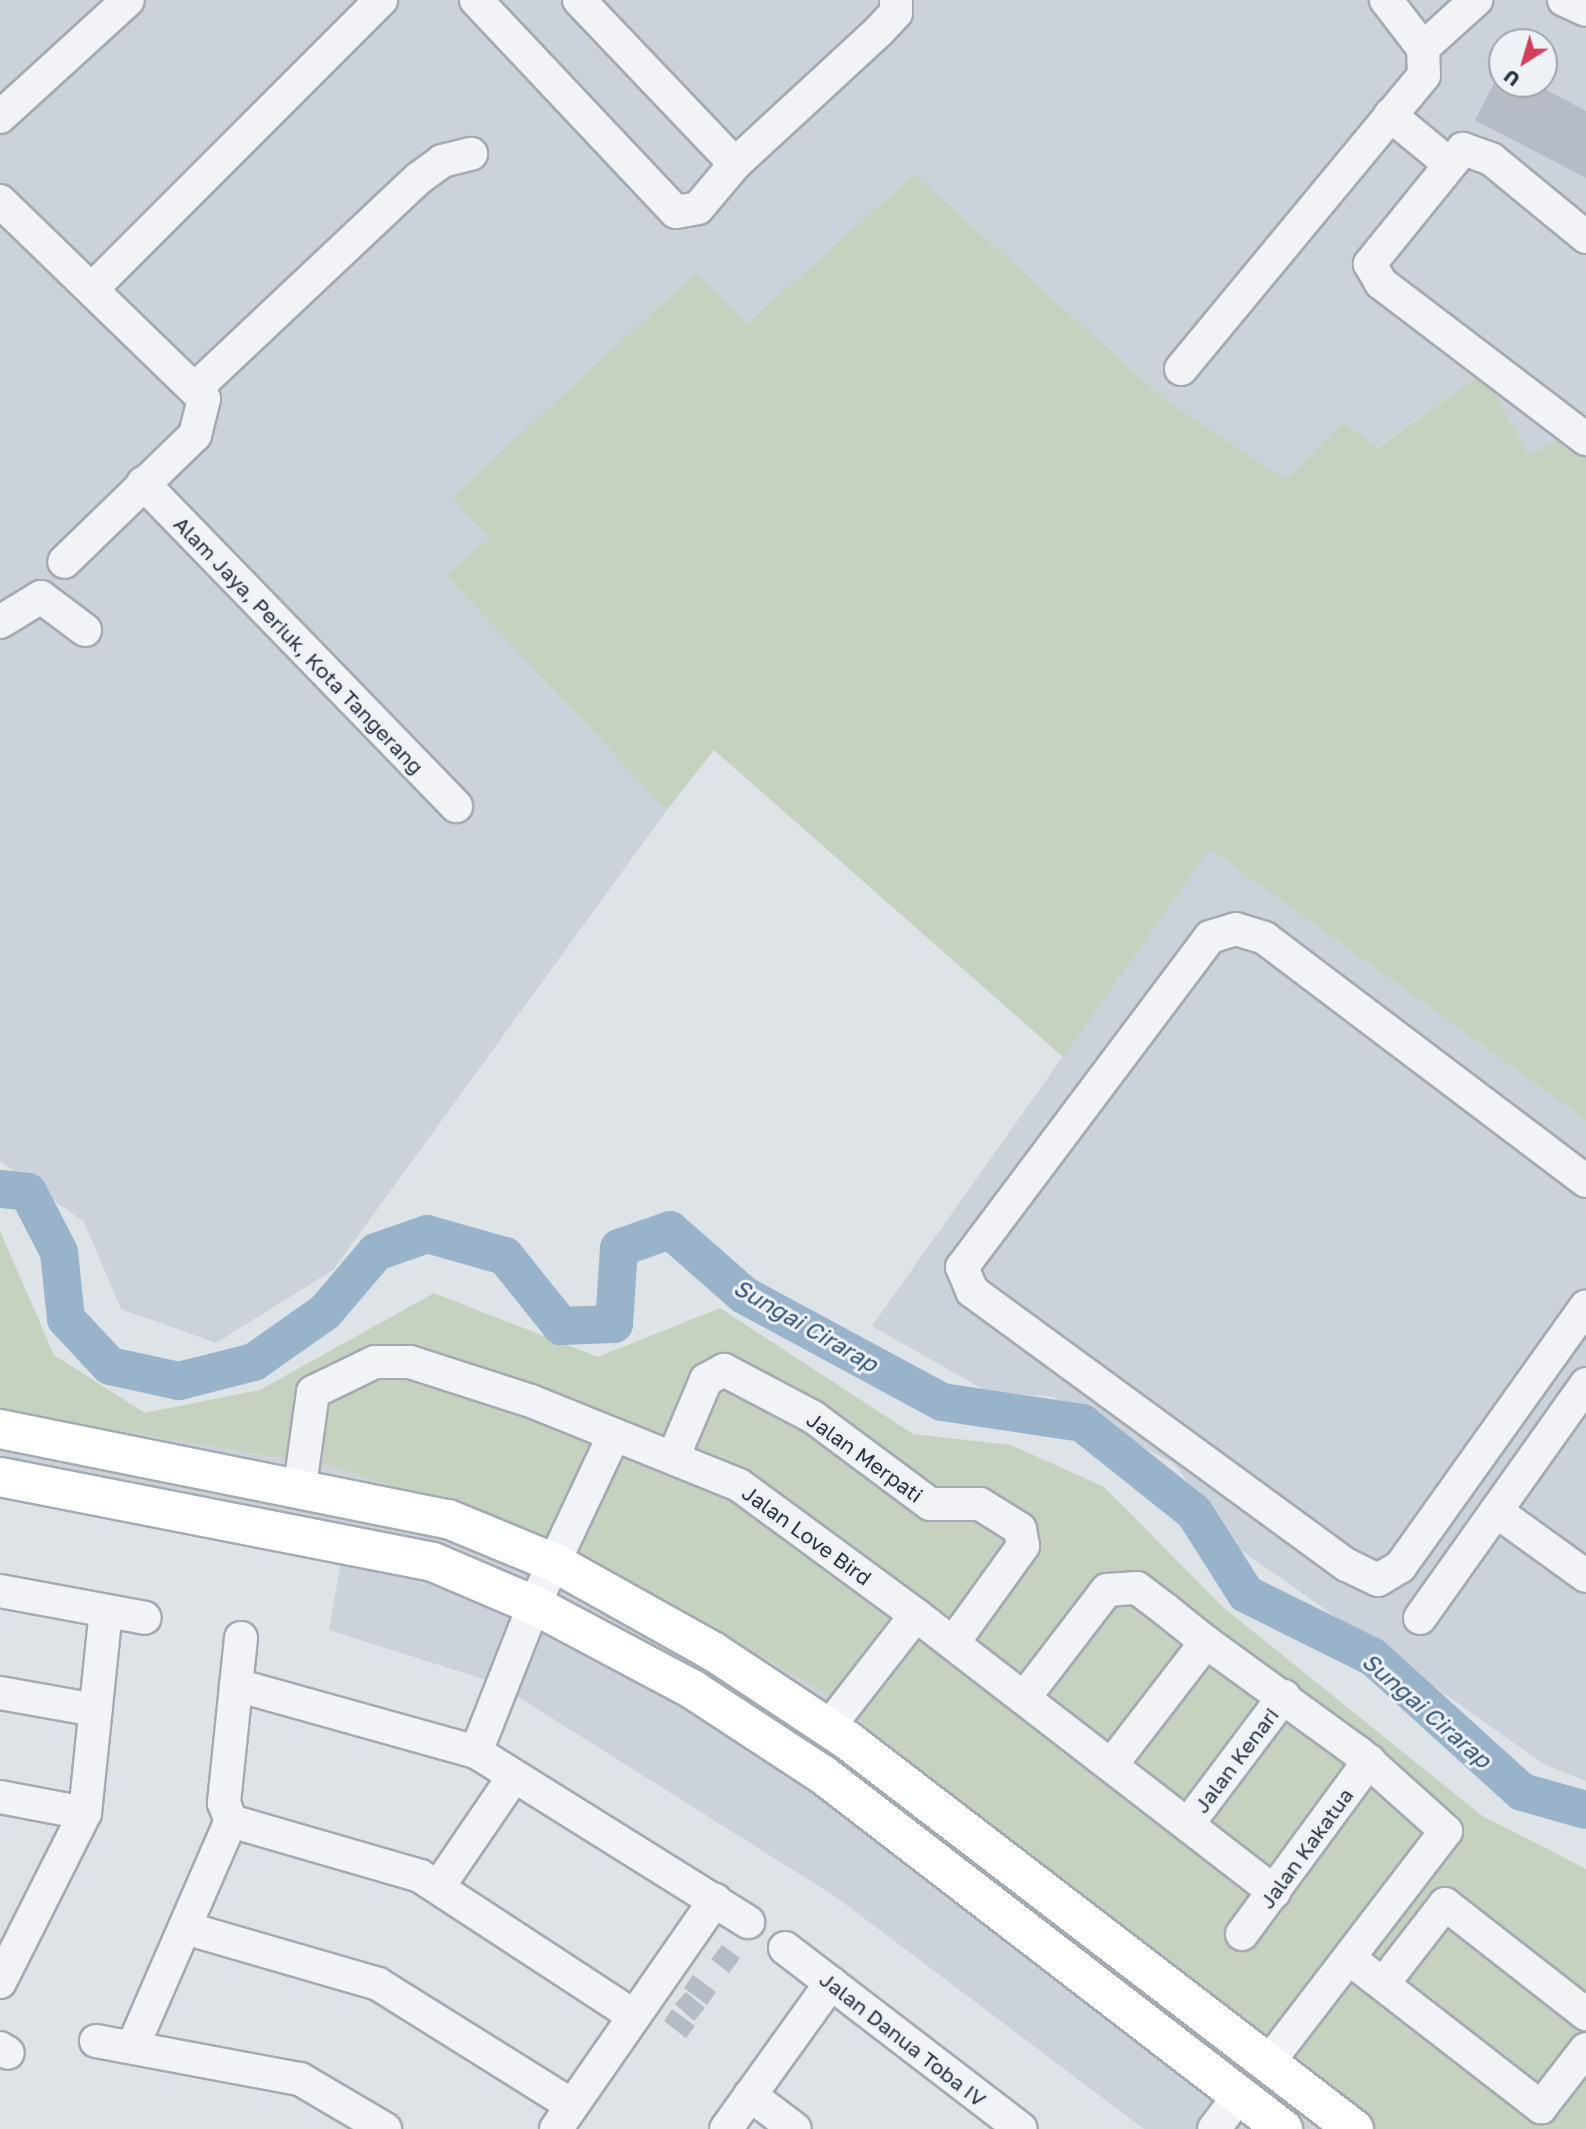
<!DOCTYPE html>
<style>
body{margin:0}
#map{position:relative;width:1586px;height:2129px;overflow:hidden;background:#dee3e8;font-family:"Golos Text",sans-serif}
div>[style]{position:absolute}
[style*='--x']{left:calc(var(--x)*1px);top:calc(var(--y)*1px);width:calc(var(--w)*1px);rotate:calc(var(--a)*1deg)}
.built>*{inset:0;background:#ccd2da}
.green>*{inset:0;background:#c5d2bf}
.river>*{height:38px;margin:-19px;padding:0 19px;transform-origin:19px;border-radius:19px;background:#98b3ca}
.building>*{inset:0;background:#b5bcc5}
.roads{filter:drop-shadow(2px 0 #a3aab2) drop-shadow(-2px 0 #a3aab2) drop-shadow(0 2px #a3aab2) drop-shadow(0 -2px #a3aab2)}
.minor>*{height:32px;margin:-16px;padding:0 16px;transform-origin:16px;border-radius:16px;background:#f1f3f6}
.major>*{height:38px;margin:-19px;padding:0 19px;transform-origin:19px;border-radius:19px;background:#fff}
span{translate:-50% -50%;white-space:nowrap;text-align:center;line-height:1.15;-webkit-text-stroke:6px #eef1f6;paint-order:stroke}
.street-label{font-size:21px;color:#273140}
.water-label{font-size:23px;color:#305275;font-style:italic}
.north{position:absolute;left:1488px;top:28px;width:70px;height:70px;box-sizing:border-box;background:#eef1f6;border:2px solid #9ea4ad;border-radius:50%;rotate:217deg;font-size:19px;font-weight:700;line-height:28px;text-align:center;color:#273140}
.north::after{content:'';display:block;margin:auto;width:24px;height:32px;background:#d23f5d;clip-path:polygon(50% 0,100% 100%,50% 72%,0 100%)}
</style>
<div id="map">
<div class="built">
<div style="clip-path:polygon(evenodd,0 0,1586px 0,1586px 426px,1528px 455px,1484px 372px,1376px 448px,1343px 422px,1286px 481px,1164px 399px,914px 174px,747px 324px,697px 274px,452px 497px,491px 538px,445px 575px,667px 810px,333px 1270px,216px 1343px,121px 1309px,84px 1222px,0 1161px,0 0,1502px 42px,1544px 42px,1544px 84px,1502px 84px,1502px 42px)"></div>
<div style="clip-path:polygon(1210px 849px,1586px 1120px,1586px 1781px,1545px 1765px,1238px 1548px,1174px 1464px,1053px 1397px,986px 1391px,872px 1326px)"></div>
<div style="clip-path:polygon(0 1411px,334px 1467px,569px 1546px,823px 1692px,1373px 2129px,1144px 2129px,836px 1897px,496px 1683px,329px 1630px,343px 1551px,0 1485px)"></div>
</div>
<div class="green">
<div style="clip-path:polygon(914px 174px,1164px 399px,1286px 480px,1343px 422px,1377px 448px,1484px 372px,1528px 455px,1586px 426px,1586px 1120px,1210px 849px,1063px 1057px,714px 750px,667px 810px,445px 575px,490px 538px,452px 497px,696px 273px,747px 324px)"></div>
<div style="clip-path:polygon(0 1231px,54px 1355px,145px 1413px,260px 1390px,434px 1293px,598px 1357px,720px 1308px,913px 1434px,1011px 1445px,1104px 1487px,1224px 1608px,1481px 1815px,1586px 1869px,1586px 2129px,1373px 2129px,823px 1692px,569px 1546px,334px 1467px,0 1411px)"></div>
</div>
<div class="river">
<div style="--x:0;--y:1189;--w:28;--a:6"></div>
<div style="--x:28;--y:1192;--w:68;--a:62.7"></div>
<div style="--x:59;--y:1252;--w:67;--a:84"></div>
<div style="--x:66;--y:1319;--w:64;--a:46.9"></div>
<div style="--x:110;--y:1366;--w:71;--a:12.3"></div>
<div style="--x:179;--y:1381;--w:77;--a:-14.2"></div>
<div style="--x:254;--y:1362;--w:87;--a:-35.2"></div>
<div style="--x:325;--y:1312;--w:79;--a:-49.6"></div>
<div style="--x:376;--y:1252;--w:54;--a:-19.4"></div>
<div style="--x:427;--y:1234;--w:81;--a:15.8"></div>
<div style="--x:505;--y:1256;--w:90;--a:51.3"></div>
<div style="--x:561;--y:1326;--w:53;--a:-2.2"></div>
<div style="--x:614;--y:1324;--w:76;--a:-86.2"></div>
<div style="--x:619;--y:1248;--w:54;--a:-19.4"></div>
<div style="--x:670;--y:1230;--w:98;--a:41.3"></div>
<div style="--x:744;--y:1295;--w:225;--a:28.4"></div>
<div style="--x:942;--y:1402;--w:142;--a:8.5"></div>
<div style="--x:1082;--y:1423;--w:143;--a:38.5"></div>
<div style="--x:1194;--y:1512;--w:97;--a:57.6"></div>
<div style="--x:1246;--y:1594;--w:142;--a:26.4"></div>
<div style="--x:1373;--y:1657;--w:201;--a:42.2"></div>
<div style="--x:1522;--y:1792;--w:66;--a:15.7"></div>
</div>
<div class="building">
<div style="clip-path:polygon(1502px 68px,1502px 84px,1535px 84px,1586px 111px,1586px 178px,1475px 120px)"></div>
<div style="clip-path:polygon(722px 1945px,740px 1958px,729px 1973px,711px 1959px)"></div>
<div style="clip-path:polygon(693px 1975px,716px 1992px,707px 2005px,684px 1988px)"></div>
<div style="clip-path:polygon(686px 1992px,705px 2008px,694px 2021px,675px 2004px)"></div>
<div style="clip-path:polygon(672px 2009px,695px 2026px,686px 2038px,664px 2021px)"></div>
</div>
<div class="roads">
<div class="minor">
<div style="--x:476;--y:0;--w:291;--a:46.7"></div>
<div style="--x:676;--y:212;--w:22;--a:-10"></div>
<div style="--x:698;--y:208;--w:57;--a:-49.9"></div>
<div style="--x:579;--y:0;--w:226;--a:46.4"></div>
<div style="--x:735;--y:164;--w:196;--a:-42.7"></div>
<div style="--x:879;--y:31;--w:25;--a:-47"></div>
<div style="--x:896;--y:13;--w:13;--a:-90"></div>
<div style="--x:1564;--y:0;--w:24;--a:24"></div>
<div style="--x:1423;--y:48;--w:72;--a:-42.2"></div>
<div style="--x:1390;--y:115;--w:74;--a:39.5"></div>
<div style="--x:0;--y:117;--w:173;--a:-42.4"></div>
<div style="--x:0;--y:201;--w:284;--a:44.1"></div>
<div style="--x:204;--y:399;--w:37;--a:104"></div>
<div style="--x:195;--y:435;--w:182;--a:135.9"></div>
<div style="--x:1586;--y:237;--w:123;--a:-140.6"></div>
<div style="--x:1491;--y:159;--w:30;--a:-160"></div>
<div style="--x:1463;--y:149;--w:148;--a:129"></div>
<div style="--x:1370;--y:264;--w:22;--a:60"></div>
<div style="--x:1381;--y:283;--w:258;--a:37.3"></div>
<div style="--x:92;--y:289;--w:409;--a:-45"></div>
<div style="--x:1181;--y:369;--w:381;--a:-50.4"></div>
<div style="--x:1424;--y:75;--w:27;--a:-92"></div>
<div style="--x:1423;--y:48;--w:61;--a:-127.6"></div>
<div style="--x:196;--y:388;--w:306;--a:-43.3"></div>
<div style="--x:419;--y:178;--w:29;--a:-36"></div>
<div style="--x:442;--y:161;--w:30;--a:-14"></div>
<div style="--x:143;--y:483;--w:450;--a:45.9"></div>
<div style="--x:0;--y:622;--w:48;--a:-31.4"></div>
<div style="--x:41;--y:597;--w:55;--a:36.9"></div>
<div style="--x:1586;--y:1181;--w:403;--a:-142.9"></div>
<div style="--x:1265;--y:938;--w:30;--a:-163"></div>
<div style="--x:1236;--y:929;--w:27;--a:163"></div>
<div style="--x:1210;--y:937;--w:413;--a:126.9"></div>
<div style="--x:962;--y:1267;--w:26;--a:67"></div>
<div style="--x:972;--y:1291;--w:464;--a:36.2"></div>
<div style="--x:1347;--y:1565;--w:34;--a:26"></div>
<div style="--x:1378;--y:1580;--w:26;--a:-31"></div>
<div style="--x:1400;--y:1567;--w:320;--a:-54.5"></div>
<div style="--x:673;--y:1458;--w:85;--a:-67.1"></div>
<div style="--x:706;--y:1380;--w:21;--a:-29"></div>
<div style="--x:724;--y:1370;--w:101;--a:27.8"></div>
<div style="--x:813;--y:1417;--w:146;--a:36.6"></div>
<div style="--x:930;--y:1504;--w:50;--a:0"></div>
<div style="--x:980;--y:1504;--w:47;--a:32"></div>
<div style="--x:1020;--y:1529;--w:17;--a:80"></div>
<div style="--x:1023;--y:1546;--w:120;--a:125.8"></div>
<div style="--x:300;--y:1486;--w:95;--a:-82.1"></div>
<div style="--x:313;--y:1392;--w:69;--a:-25.8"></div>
<div style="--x:375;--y:1362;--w:35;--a:0"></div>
<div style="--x:410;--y:1362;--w:127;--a:17.9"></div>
<div style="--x:531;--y:1401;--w:224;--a:22"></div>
<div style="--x:739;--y:1485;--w:220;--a:36.3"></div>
<div style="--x:1496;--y:1511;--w:111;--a:35.8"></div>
<div style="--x:0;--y:1591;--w:147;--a:10.5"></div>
<div style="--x:1420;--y:1618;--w:287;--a:-54.6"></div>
<div style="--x:241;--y:1638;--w:166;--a:95.9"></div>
<div style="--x:224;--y:1803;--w:19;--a:69"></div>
<div style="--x:231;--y:1821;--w:197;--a:16.2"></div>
<div style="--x:420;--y:1876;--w:256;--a:33.2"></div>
<div style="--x:1206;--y:1642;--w:189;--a:36"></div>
<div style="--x:1359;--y:1753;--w:117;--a:41.9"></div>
<div style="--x:1446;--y:1831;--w:291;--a:127.5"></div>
<div style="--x:236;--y:1685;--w:249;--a:15.6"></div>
<div style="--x:476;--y:1752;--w:321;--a:32"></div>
<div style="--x:0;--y:1693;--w:97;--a:10.1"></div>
<div style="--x:1024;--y:1698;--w:136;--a:-52.5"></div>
<div style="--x:1107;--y:1590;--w:30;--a:-4"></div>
<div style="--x:1137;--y:1588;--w:36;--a:37"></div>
<div style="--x:1166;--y:1610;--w:51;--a:38.7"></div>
<div style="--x:1206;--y:1642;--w:154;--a:127.6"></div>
<div style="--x:828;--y:1728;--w:143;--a:-52.1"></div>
<div style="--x:916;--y:1615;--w:453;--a:37.7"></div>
<div style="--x:476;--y:1752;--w:158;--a:-68.5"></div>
<div style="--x:534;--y:1605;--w:186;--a:-64.8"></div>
<div style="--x:0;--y:1797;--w:86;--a:10.7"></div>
<div style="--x:1188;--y:1824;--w:160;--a:-53.1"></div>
<div style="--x:439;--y:1886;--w:133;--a:-55.7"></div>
<div style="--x:189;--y:1929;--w:197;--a:16.2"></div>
<div style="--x:378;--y:1984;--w:229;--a:32"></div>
<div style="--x:1242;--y:1934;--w:215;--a:-53.7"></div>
<div style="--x:785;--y:1948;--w:297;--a:37.5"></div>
<div style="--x:1350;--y:1959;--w:242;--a:37.8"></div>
<div style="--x:1541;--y:2107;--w:73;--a:-52.2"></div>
<div style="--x:0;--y:1982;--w:189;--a:-63.3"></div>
<div style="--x:85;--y:1813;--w:203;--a:-84.1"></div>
<div style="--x:1383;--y:1984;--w:101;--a:-52.2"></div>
<div style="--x:1445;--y:1904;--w:179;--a:38"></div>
<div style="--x:96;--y:2041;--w:208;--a:10.6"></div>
<div style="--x:300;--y:2079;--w:99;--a:30.5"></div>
<div style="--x:133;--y:2046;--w:245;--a:-66.5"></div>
<div style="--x:0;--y:2048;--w:9;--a:32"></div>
<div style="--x:750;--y:2095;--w:56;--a:37.1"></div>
<div style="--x:556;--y:2129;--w:279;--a:-55.2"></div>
<div style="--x:726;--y:2129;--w:180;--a:-54.3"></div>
<div style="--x:1214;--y:2129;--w:41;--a:-52.9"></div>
</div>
<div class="major">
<div style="--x:0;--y:1429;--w:457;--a:11.4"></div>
<div style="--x:448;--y:1519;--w:116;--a:22.4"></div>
<div style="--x:555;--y:1563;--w:182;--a:29.2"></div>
<div style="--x:714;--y:1652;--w:159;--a:33.5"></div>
<div style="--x:847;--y:1740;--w:639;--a:37.5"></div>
<div style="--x:0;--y:1477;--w:441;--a:11.1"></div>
<div style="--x:433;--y:1562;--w:110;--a:23.1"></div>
<div style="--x:534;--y:1605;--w:179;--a:28"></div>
<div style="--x:692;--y:1689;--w:155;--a:33.2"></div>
<div style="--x:822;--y:1774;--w:582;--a:37.6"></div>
</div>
</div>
<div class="street-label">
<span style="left:299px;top:645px;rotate:46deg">Alam Jaya, Periuk, Kota Tangerang</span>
<span style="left:865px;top:1457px;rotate:36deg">Jalan Merpati</span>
<span style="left:807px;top:1535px;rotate:36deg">Jalan Love Bird</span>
<span style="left:1236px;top:1760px;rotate:-53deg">Jalan Kenari</span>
<span style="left:1306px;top:1848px;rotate:-54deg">Jalan Kakatua</span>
<span style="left:903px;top:2039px;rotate:38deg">Jalan Danua Toba IV</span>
</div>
<div class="water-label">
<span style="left:806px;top:1325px;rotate:30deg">Sungai Cirarap</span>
<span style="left:1427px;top:1710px;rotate:41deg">Sungai Cirarap</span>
</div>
<div class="north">U</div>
</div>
